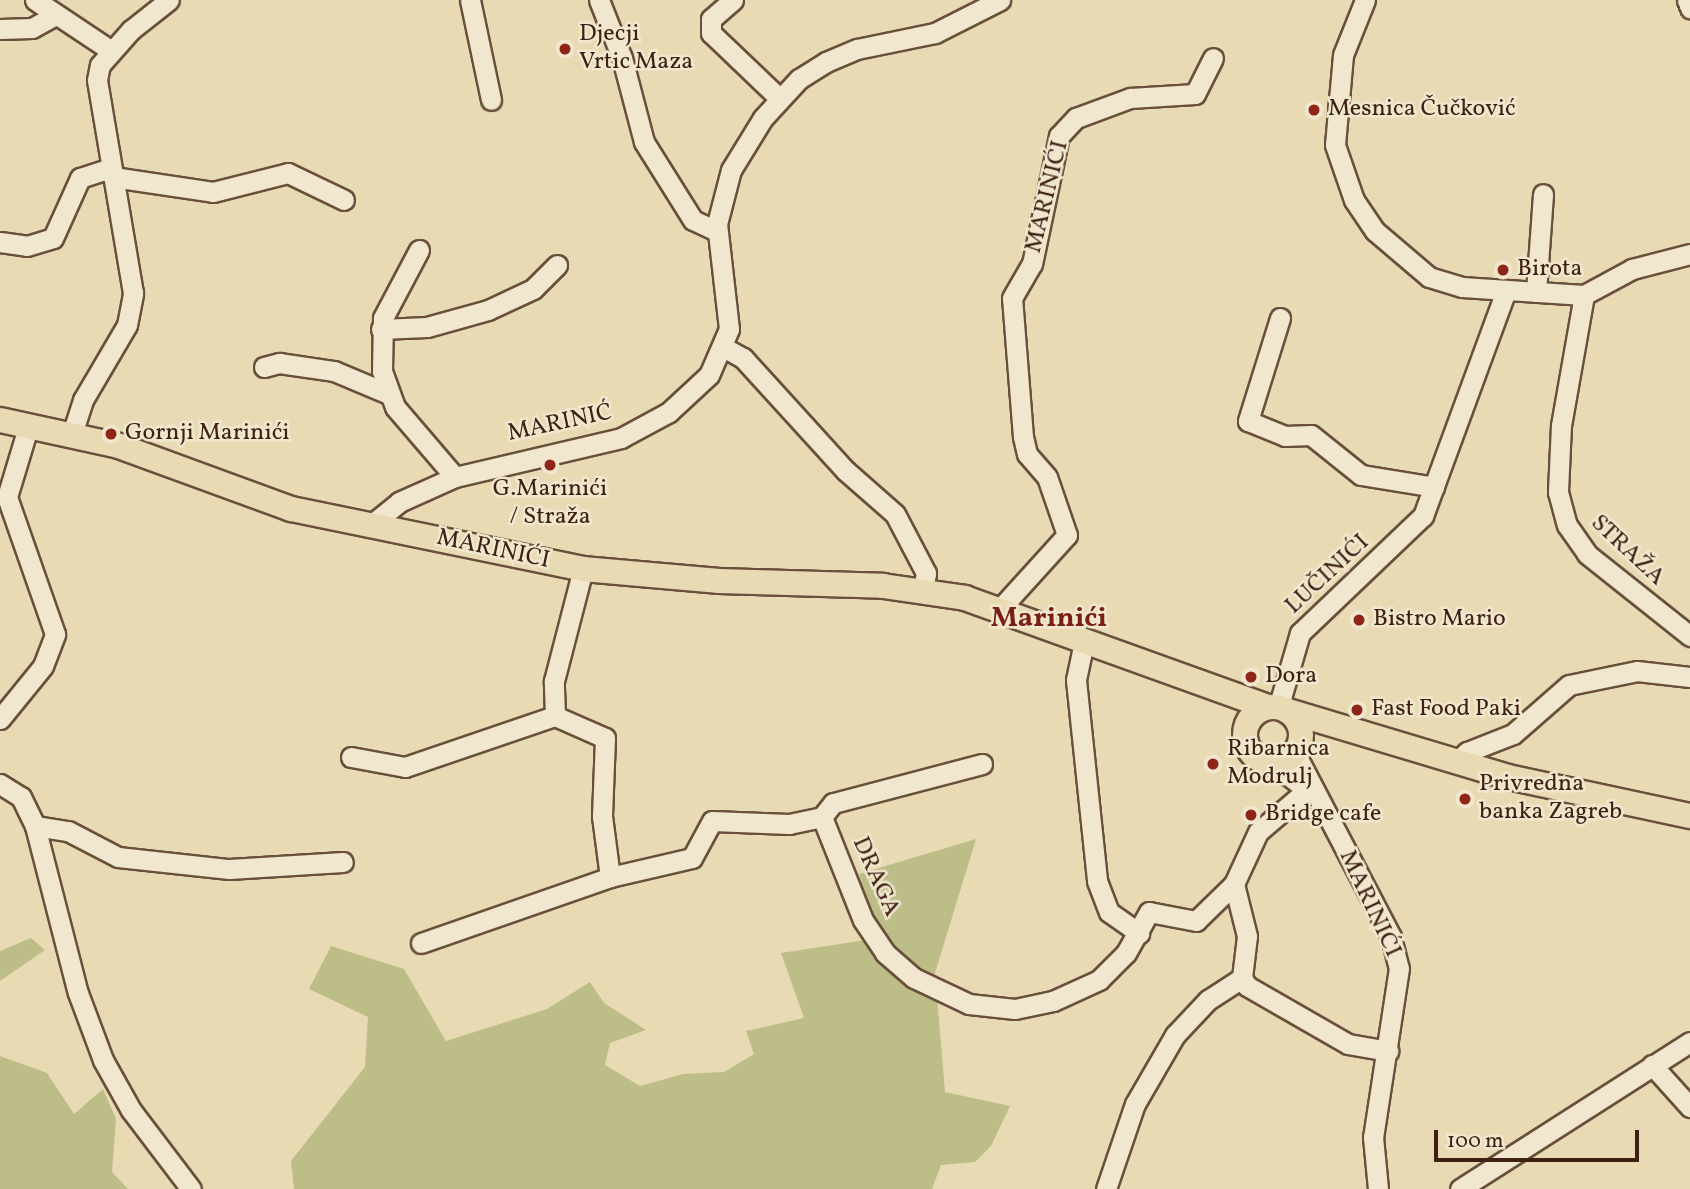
<!DOCTYPE html>
<meta charset="utf-8">
<style>
body{margin:0}
#map{position:relative;width:1690px;height:1189px;overflow:hidden;background:#e8dab3;font-family:Vollkorn,serif}
div>[style]{position:absolute}
[style*='--x']{left:calc(var(--x)*1px);top:calc(var(--y)*1px);width:calc(var(--w)*1px);rotate:calc(var(--a)*1deg)}
.green>*{inset:0;background:#bdbd88}
.roads{filter:drop-shadow(2px 0 #694f3c) drop-shadow(-2px 0 #694f3c) drop-shadow(0 2px #694f3c) drop-shadow(0 -2px #694f3c)}
.minor>*{height:19px;margin:-9.5px;padding:0 9.5px;transform-origin:9.5px;border-radius:9.5px;background:#f0e7ce}
.major>*{height:24px;margin:-12px;padding:0 12px;transform-origin:12px;border-radius:12px;background:#e8dab3}
.major>.ring{margin:-12px;padding:0;box-sizing:content-box;background:none;border:24px solid #e8dab3;border-radius:50%}
.dots>*{width:19px;height:19px;translate:-50% -50%;box-sizing:border-box;border:4px solid #f0e7ce;border-radius:50%}
span{translate:-50% -50%;white-space:nowrap;text-align:center;line-height:1.15;-webkit-text-stroke:5px #f0e7ce;paint-order:stroke}
.poi-label{font-size:24px;color:#3f2114}
.left{translate:0 -50%;text-align:left}
.street-label{font-size:24px;color:#3f2114}
.quarter-label{font-size:28px;color:#7a1f14;font-weight:700}
.scale{position:absolute;left:1434px;top:1130px;width:205px;height:32px;box-sizing:border-box;border:4px solid #3f2114;border-top:0;padding-left:9px;font-size:21px;line-height:24px;white-space:nowrap;color:#3f2114;-webkit-text-stroke:5px #f0e7ce;paint-order:stroke}
</style>
<div id="map">
<div class="green">
<div style="clip-path:polygon(976px 839px,935px 973px,945px 1092px,1010px 1106px,991px 1146px,975px 1162px,941px 1165px,932px 1189px,294px 1189px,291px 1161px,365px 1067px,368px 1017px,309px 989px,331px 946px,404px 969px,446px 1041px,547px 1009px,590px 982px,604px 1003px,646px 1030px,610px 1043px,605px 1065px,640px 1086px,683px 1074px,724px 1072px,754px 1054px,746px 1031px,804px 1018px,781px 953px,872px 939px,859px 874px)"></div>
<div style="clip-path:polygon(31px 938px,45px 950px,0 981px,0 951px)"></div>
<div style="clip-path:polygon(0 1056px,47px 1073px,74px 1114px,103px 1089px,116px 1119px,112px 1172px,128px 1189px,0 1189px)"></div>
</div>
<div class="roads">
<div class="minor">
<div style="--x:35;--y:0;--w:90;--a:33.7"></div>
<div style="--x:470;--y:0;--w:102;--a:78.1"></div>
<div style="--x:599;--y:0;--w:62;--a:68.4"></div>
<div style="--x:622;--y:58;--w:87;--a:75.3"></div>
<div style="--x:644;--y:142;--w:92;--a:57.9"></div>
<div style="--x:693;--y:220;--w:26;--a:25"></div>
<div style="--x:733;--y:0;--w:29;--a:139"></div>
<div style="--x:711;--y:19;--w:14;--a:90"></div>
<div style="--x:711;--y:33;--w:95;--a:43.7"></div>
<div style="--x:1365;--y:0;--w:59;--a:111.8"></div>
<div style="--x:1343;--y:55;--w:90;--a:95.1"></div>
<div style="--x:1335;--y:145;--w:58;--a:70.9"></div>
<div style="--x:1354;--y:200;--w:37;--a:56"></div>
<div style="--x:1375;--y:231;--w:71;--a:40.4"></div>
<div style="--x:1429;--y:277;--w:34;--a:17"></div>
<div style="--x:1462;--y:287;--w:122;--a:3.8"></div>
<div style="--x:1584;--y:295;--w:55;--a:-28.4"></div>
<div style="--x:1632;--y:269;--w:60;--a:-14.5"></div>
<div style="--x:1687;--y:0;--w:9;--a:69"></div>
<div style="--x:0;--y:29;--w:32;--a:-2"></div>
<div style="--x:32;--y:28;--w:26;--a:-29"></div>
<div style="--x:113;--y:177;--w:101;--a:8.5"></div>
<div style="--x:213;--y:192;--w:77;--a:-14.2"></div>
<div style="--x:288;--y:173;--w:62;--a:25.7"></div>
<div style="--x:0;--y:242;--w:27;--a:8"></div>
<div style="--x:27;--y:246;--w:27;--a:-17"></div>
<div style="--x:53;--y:238;--w:66;--a:-65.8"></div>
<div style="--x:80;--y:178;--w:33;--a:-18"></div>
<div style="--x:419;--y:250;--w:77;--a:117.9"></div>
<div style="--x:383;--y:318;--w:53;--a:91.1"></div>
<div style="--x:382;--y:371;--w:38;--a:70"></div>
<div style="--x:395;--y:407;--w:92;--a:49.4"></div>
<div style="--x:1536;--y:292;--w:98;--a:-85.9"></div>
<div style="--x:1584;--y:295;--w:132;--a:100"></div>
<div style="--x:1561;--y:425;--w:67;--a:92.6"></div>
<div style="--x:1558;--y:492;--w:34;--a:75"></div>
<div style="--x:1567;--y:525;--w:35;--a:55"></div>
<div style="--x:1587;--y:554;--w:132;--a:38.5"></div>
<div style="--x:1280;--y:318;--w:108;--a:107.3"></div>
<div style="--x:1248;--y:421;--w:40;--a:22"></div>
<div style="--x:1285;--y:436;--w:26;--a:-2"></div>
<div style="--x:1311;--y:435;--w:64;--a:38.7"></div>
<div style="--x:1361;--y:475;--w:74;--a:9.3"></div>
<div style="--x:381;--y:329;--w:46;--a:-2.5"></div>
<div style="--x:427;--y:327;--w:63;--a:-15.6"></div>
<div style="--x:488;--y:310;--w:50;--a:-25"></div>
<div style="--x:533;--y:289;--w:34;--a:-45"></div>
<div style="--x:723;--y:347;--w:23;--a:29"></div>
<div style="--x:743;--y:358;--w:153;--a:47.7"></div>
<div style="--x:846;--y:471;--w:65;--a:41.3"></div>
<div style="--x:895;--y:514;--w:67;--a:62.3"></div>
<div style="--x:926;--y:573;--w:17;--a:100"></div>
<div style="--x:264;--y:367;--w:16;--a:-15"></div>
<div style="--x:279;--y:363;--w:56;--a:8.3"></div>
<div style="--x:334;--y:371;--w:60;--a:22.7"></div>
<div style="--x:72;--y:434;--w:36;--a:-72"></div>
<div style="--x:83;--y:400;--w:87;--a:-59.6"></div>
<div style="--x:127;--y:325;--w:33;--a:-79"></div>
<div style="--x:133;--y:293;--w:216;--a:-99.6"></div>
<div style="--x:97;--y:80;--w:15;--a:-79"></div>
<div style="--x:100;--y:65;--w:47;--a:-48.5"></div>
<div style="--x:131;--y:30;--w:48;--a:-38.3"></div>
<div style="--x:371;--y:525;--w:36;--a:-39"></div>
<div style="--x:399;--y:502;--w:61;--a:-24.1"></div>
<div style="--x:455;--y:477;--w:171;--a:-13.2"></div>
<div style="--x:621;--y:438;--w:55;--a:-28.4"></div>
<div style="--x:669;--y:412;--w:54;--a:-42.8"></div>
<div style="--x:709;--y:375;--w:50;--a:-66.5"></div>
<div style="--x:729;--y:329;--w:106;--a:-96.5"></div>
<div style="--x:717;--y:224;--w:56;--a:-75.5"></div>
<div style="--x:731;--y:170;--w:61;--a:-58.4"></div>
<div style="--x:763;--y:118;--w:53;--a:-47.3"></div>
<div style="--x:799;--y:79;--w:32;--a:-32"></div>
<div style="--x:826;--y:62;--w:34;--a:-23"></div>
<div style="--x:857;--y:49;--w:80;--a:-11.6"></div>
<div style="--x:935;--y:33;--w:73;--a:-26.9"></div>
<div style="--x:999;--y:610;--w:101;--a:-47.8"></div>
<div style="--x:1067;--y:535;--w:61;--a:-109"></div>
<div style="--x:1047;--y:477;--w:30;--a:-131"></div>
<div style="--x:1027;--y:454;--w:17;--a:-103"></div>
<div style="--x:1023;--y:437;--w:139;--a:-94.5"></div>
<div style="--x:1012;--y:298;--w:39;--a:-60"></div>
<div style="--x:1032;--y:264;--w:131;--a:-78.1"></div>
<div style="--x:1059;--y:136;--w:25;--a:-47"></div>
<div style="--x:1076;--y:118;--w:58;--a:-20.3"></div>
<div style="--x:1130;--y:98;--w:65;--a:-3.5"></div>
<div style="--x:1195;--y:94;--w:40;--a:-63.4"></div>
<div style="--x:1084;--y:642;--w:39;--a:102"></div>
<div style="--x:1076;--y:680;--w:202;--a:84"></div>
<div style="--x:1097;--y:881;--w:33;--a:69"></div>
<div style="--x:1109;--y:912;--w:37;--a:35"></div>
<div style="--x:1284;--y:709;--w:11;--a:-105"></div>
<div style="--x:1281;--y:698;--w:68;--a:-73.7"></div>
<div style="--x:1300;--y:633;--w:170;--a:-43.6"></div>
<div style="--x:1423;--y:516;--w:241;--a:-69.8"></div>
<div style="--x:0;--y:719;--w:68;--a:-50.9"></div>
<div style="--x:43;--y:666;--w:34;--a:-69"></div>
<div style="--x:55;--y:634;--w:145;--a:-109.3"></div>
<div style="--x:7;--y:497;--w:76;--a:-73.2"></div>
<div style="--x:1295;--y:753;--w:208;--a:62.4"></div>
<div style="--x:1391;--y:937;--w:32;--a:76"></div>
<div style="--x:1399;--y:968;--w:171;--a:98.7"></div>
<div style="--x:1373;--y:1137;--w:52;--a:84.5"></div>
<div style="--x:351;--y:757;--w:55;--a:10.5"></div>
<div style="--x:405;--y:767;--w:158;--a:-18.8"></div>
<div style="--x:555;--y:716;--w:35;--a:-92"></div>
<div style="--x:554;--y:681;--w:116;--a:-75.5"></div>
<div style="--x:1458;--y:761;--w:13;--a:-45"></div>
<div style="--x:1467;--y:752;--w:49;--a:-21.4"></div>
<div style="--x:1513;--y:734;--w:74;--a:-41.2"></div>
<div style="--x:1569;--y:685;--w:69;--a:-11.6"></div>
<div style="--x:1637;--y:671;--w:53;--a:6.5"></div>
<div style="--x:1272;--y:763;--w:44;--a:37.6"></div>
<div style="--x:982;--y:764;--w:154;--a:165.3"></div>
<div style="--x:833;--y:803;--w:18;--a:128"></div>
<div style="--x:822;--y:817;--w:111;--a:68.3"></div>
<div style="--x:863;--y:920;--w:40;--a:56"></div>
<div style="--x:885;--y:953;--w:38;--a:41"></div>
<div style="--x:914;--y:978;--w:61;--a:25.3"></div>
<div style="--x:969;--y:1004;--w:46;--a:6.2"></div>
<div style="--x:1015;--y:1009;--w:39;--a:-12"></div>
<div style="--x:1053;--y:1001;--w:51;--a:-24.5"></div>
<div style="--x:1099;--y:980;--w:38;--a:-45"></div>
<div style="--x:1126;--y:953;--w:47;--a:-60.7"></div>
<div style="--x:1149;--y:912;--w:48;--a:10.8"></div>
<div style="--x:1196;--y:921;--w:53;--a:-44.2"></div>
<div style="--x:1234;--y:884;--w:57;--a:-65.2"></div>
<div style="--x:1258;--y:832;--w:65;--a:-40.6"></div>
<div style="--x:0;--y:784;--w:25;--a:32"></div>
<div style="--x:21;--y:797;--w:32;--a:64"></div>
<div style="--x:35;--y:826;--w:172;--a:75.6"></div>
<div style="--x:78;--y:993;--w:72;--a:69.5"></div>
<div style="--x:103;--y:1060;--w:57;--a:60.8"></div>
<div style="--x:131;--y:1110;--w:99;--a:52.8"></div>
<div style="--x:35;--y:826;--w:33;--a:9"></div>
<div style="--x:68;--y:831;--w:56;--a:27.5"></div>
<div style="--x:118;--y:857;--w:112;--a:6.2"></div>
<div style="--x:229;--y:869;--w:114;--a:-3.5"></div>
<div style="--x:610;--y:877;--w:84;--a:-13"></div>
<div style="--x:692;--y:858;--w:42;--a:-61.6"></div>
<div style="--x:712;--y:821;--w:77;--a:2.2"></div>
<div style="--x:789;--y:824;--w:34;--a:-12"></div>
<div style="--x:1234;--y:884;--w:54;--a:76"></div>
<div style="--x:1247;--y:936;--w:42;--a:96.8"></div>
<div style="--x:1242;--y:978;--w:9;--a:58"></div>
<div style="--x:1247;--y:986;--w:116;--a:29.9"></div>
<div style="--x:1348;--y:1044;--w:41;--a:9.9"></div>
<div style="--x:421;--y:943;--w:200;--a:-19.2"></div>
<div style="--x:610;--y:877;--w:62;--a:-97.5"></div>
<div style="--x:602;--y:816;--w:78;--a:-87.8"></div>
<div style="--x:605;--y:738;--w:55;--a:-156.3"></div>
<div style="--x:1652;--y:1065;--w:57;--a:47.9"></div>
<div style="--x:1106;--y:1189;--w:90;--a:-71.2"></div>
<div style="--x:1135;--y:1104;--w:80;--a:-59.9"></div>
<div style="--x:1175;--y:1035;--w:48;--a:-46.7"></div>
<div style="--x:1208;--y:1000;--w:40;--a:-32.9"></div>
<div style="--x:1460;--y:1189;--w:273;--a:-32.6"></div>
</div>
<div class="major">
<div style="--x:0;--y:420;--w:122;--a:12.3"></div>
<div style="--x:119;--y:446;--w:183;--a:20.1"></div>
<div style="--x:291;--y:509;--w:298;--a:11.6"></div>
<div style="--x:583;--y:569;--w:137;--a:5"></div>
<div style="--x:719;--y:581;--w:164;--a:1.7"></div>
<div style="--x:883;--y:586;--w:83;--a:8.3"></div>
<div style="--x:965;--y:598;--w:322;--a:19.8"></div>
<div class="ring" style="left:1245px;top:707px;width:32px;height:32px"></div>
<div style="--x:1288;--y:711;--w:230;--a:16.7"></div>
<div style="--x:1508;--y:777;--w:186;--a:12.1"></div>
</div>
</div>
<div class="dots">
<div style="left:565px;top:49px;background:#8f2418"></div>
<div style="left:1314px;top:110px;background:#8f2418"></div>
<div style="left:1503px;top:270px;background:#8f2418"></div>
<div style="left:111px;top:434px;background:#8f2418"></div>
<div style="left:550px;top:465px;background:#8f2418"></div>
<div style="left:1359px;top:620px;background:#8f2418"></div>
<div style="left:1251px;top:677px;background:#8f2418"></div>
<div style="left:1357px;top:710px;background:#8f2418"></div>
<div style="left:1213px;top:764px;background:#8f2418"></div>
<div style="left:1465px;top:799px;background:#8f2418"></div>
<div style="left:1251px;top:815px;background:#8f2418"></div>
</div>
<div class="poi-label">
<span class="left" style="left:579px;top:49px">Djecji<br>Vrtic Maza</span>
<span class="left" style="left:1328px;top:110px">Mesnica Čučković</span>
<span class="left" style="left:1517px;top:270px">Birota</span>
<span class="left" style="left:125px;top:434px">Gornji Marinići</span>
<span style="left:550px;top:504px">G.Marinići<br>/ Straža</span>
<span class="left" style="left:1373px;top:620px">Bistro Mario</span>
<span class="left" style="left:1265px;top:677px">Dora</span>
<span class="left" style="left:1371px;top:710px">Fast Food Paki</span>
<span class="left" style="left:1227px;top:764px">Ribarnica<br>Modrulj</span>
<span class="left" style="left:1479px;top:799px">Privredna<br>banka Zagreb</span>
<span class="left" style="left:1265px;top:815px">Bridge cafe</span>
</div>
<div class="street-label">
<span style="left:1048px;top:197px;rotate:-76deg">MARINIĆI</span>
<span style="left:560px;top:424px;rotate:-12deg">MARINIĆ</span>
<span style="left:493px;top:550px;rotate:12deg">MARINIĆI</span>
<span style="left:1627px;top:551px;rotate:43deg">STRAŽA</span>
<span style="left:1328px;top:575px;rotate:-43deg">LUČINIĆI</span>
<span style="left:875px;top:877px;rotate:66deg">DRAGA</span>
<span style="left:1369px;top:904px;rotate:65deg">MARINIĆI</span>
</div>
<div class="quarter-label">
<span style="left:1049px;top:619px">Marinići</span>
</div>
<div class="scale">100 m</div>
</div>
